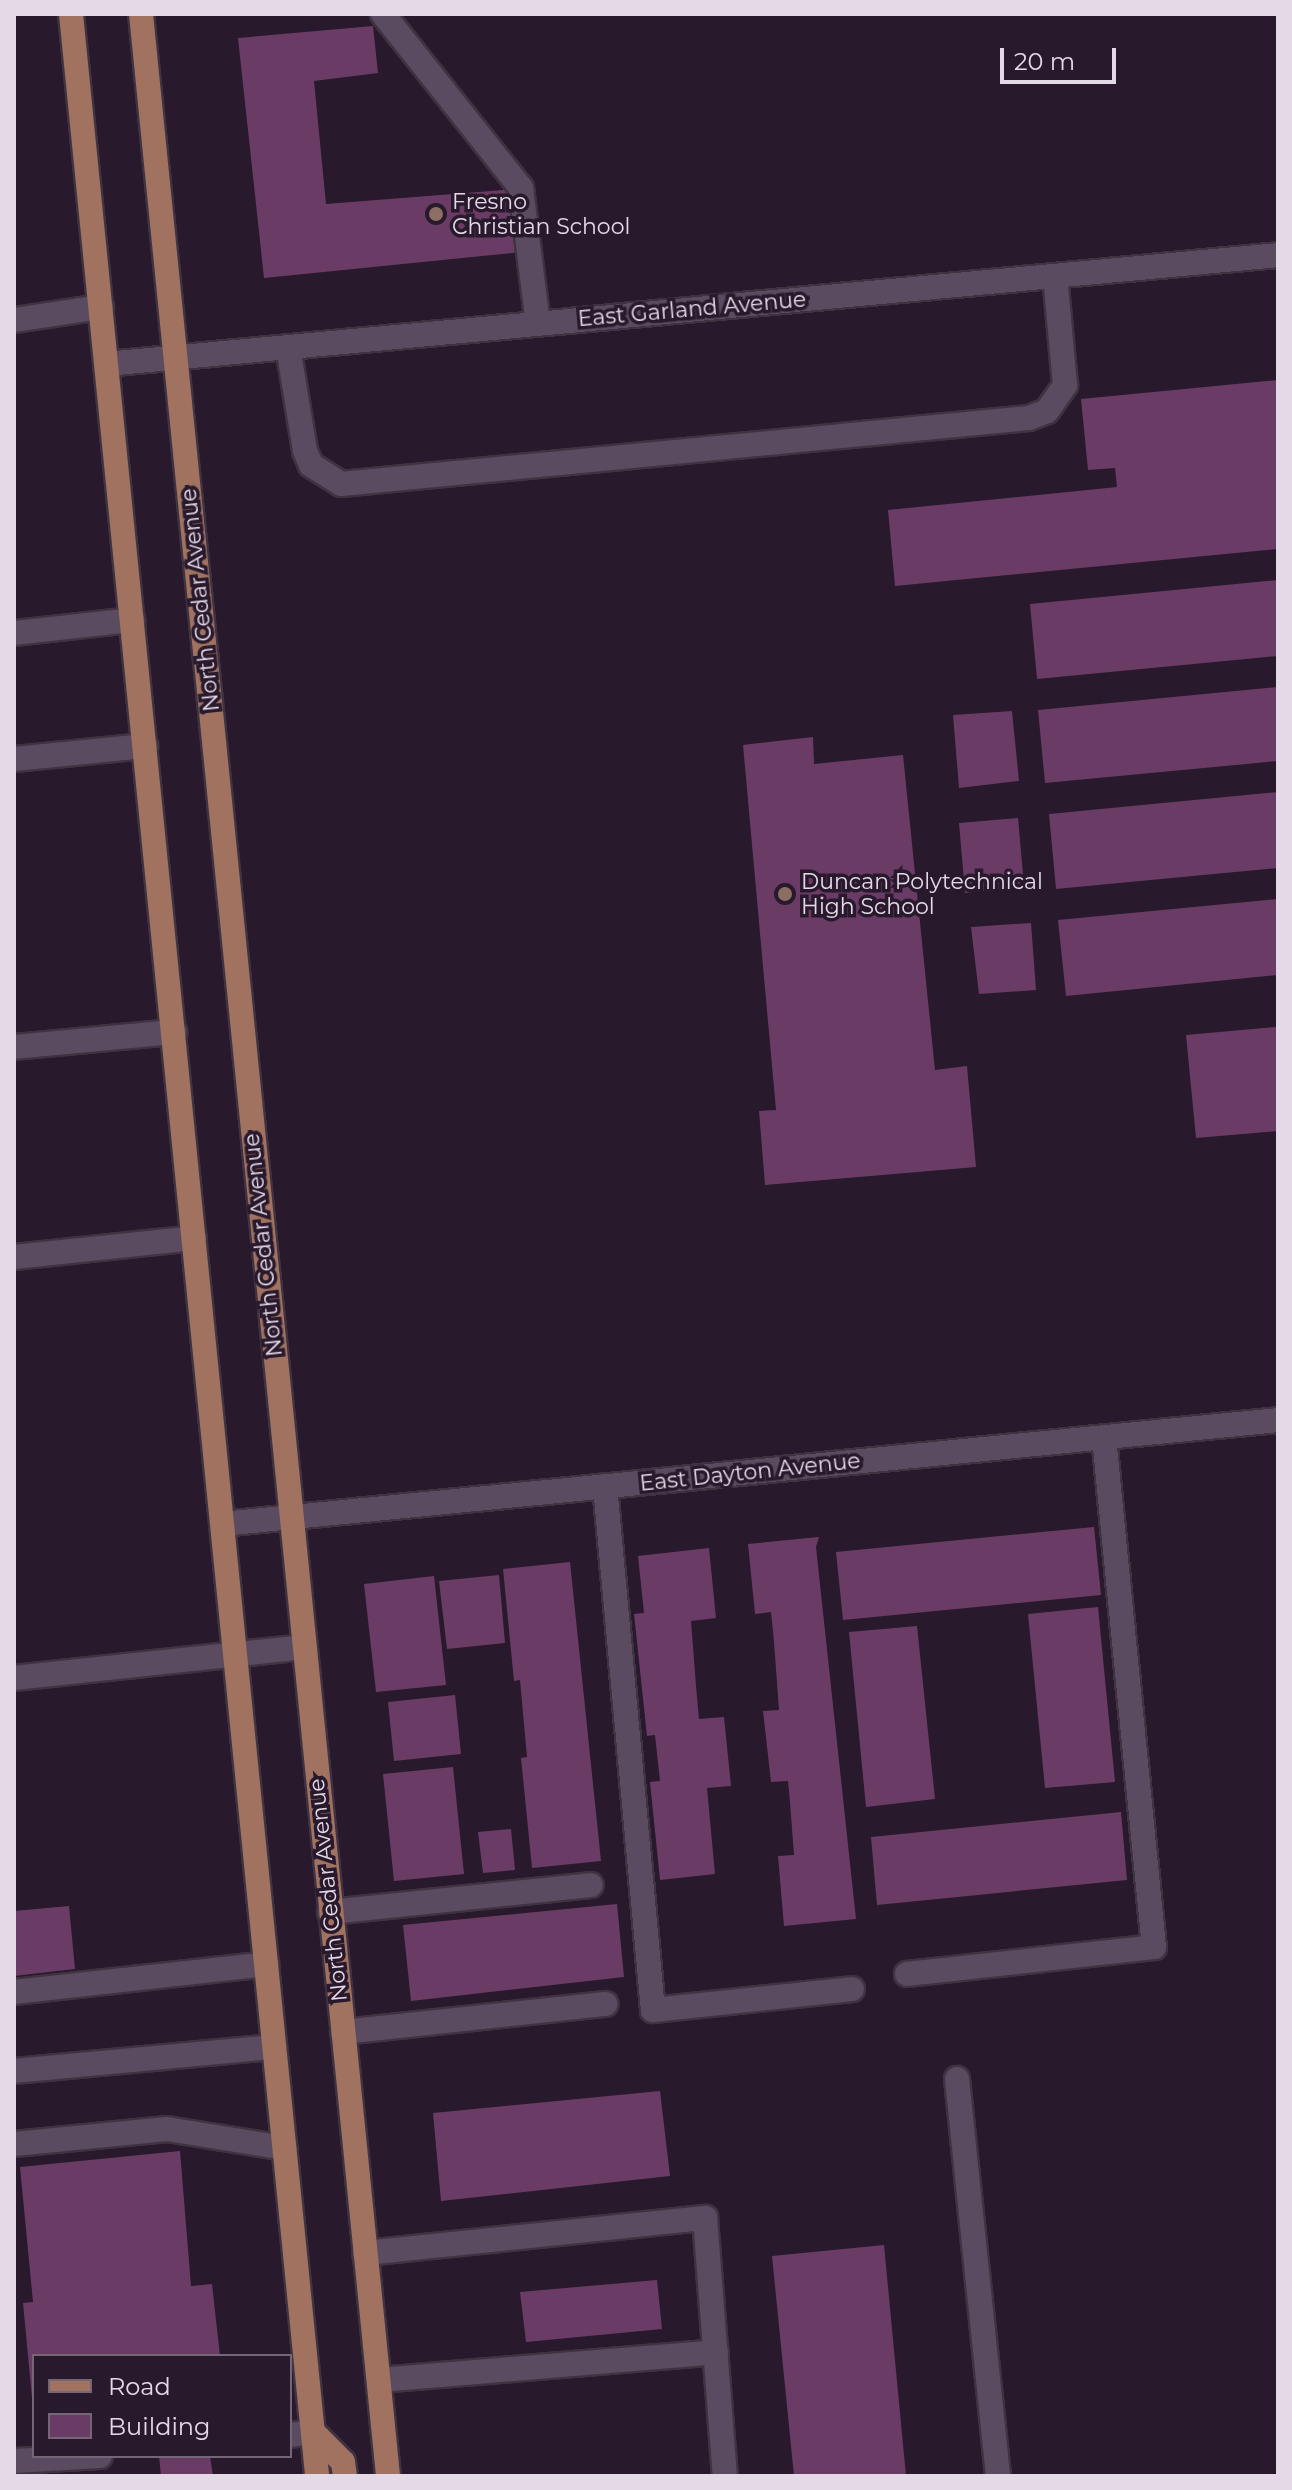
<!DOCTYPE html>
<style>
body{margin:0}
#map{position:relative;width:1292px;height:2490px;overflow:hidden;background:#28192c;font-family:Montserrat,sans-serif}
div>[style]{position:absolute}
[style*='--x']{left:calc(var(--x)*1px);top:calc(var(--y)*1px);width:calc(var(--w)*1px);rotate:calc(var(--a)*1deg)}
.building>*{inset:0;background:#6a3c65}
.roads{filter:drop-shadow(2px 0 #3f3342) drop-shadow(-2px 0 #3f3342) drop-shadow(0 2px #3f3342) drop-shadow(0 -2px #3f3342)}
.minor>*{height:24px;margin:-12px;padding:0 12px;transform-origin:12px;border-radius:12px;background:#5b4b60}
.major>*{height:24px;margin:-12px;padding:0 12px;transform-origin:12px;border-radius:12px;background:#a0725f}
.dots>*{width:22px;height:22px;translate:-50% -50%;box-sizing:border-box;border:4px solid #28192c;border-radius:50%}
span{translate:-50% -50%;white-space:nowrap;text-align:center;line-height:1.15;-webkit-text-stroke:7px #28192c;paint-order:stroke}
.poi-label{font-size:22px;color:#e4dae7}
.left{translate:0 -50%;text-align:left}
.street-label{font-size:22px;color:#e4dae7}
.frame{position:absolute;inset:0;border:16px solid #e4dae7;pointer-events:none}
.legend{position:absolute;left:32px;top:2354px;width:260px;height:104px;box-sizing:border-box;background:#28192c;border:2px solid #736677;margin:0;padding:10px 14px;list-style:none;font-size:24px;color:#e4dae7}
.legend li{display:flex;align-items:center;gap:16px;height:40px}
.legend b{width:40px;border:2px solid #736677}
.scale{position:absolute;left:1000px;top:48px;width:116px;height:36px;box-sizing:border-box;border:4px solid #e4dae7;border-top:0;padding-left:10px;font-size:24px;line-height:28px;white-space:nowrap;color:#e4dae7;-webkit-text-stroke:6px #28192c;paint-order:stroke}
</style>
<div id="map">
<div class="building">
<div style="clip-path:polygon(373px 26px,378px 73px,314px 81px,326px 204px,515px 189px,522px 252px,264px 278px,238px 38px)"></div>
<div style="clip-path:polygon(1278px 380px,1278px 549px,895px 586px,888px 510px,1117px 487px,1115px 468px,1088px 470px,1081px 399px)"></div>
<div style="clip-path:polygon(1278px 580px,1278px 656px,1037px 679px,1030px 604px)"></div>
<div style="clip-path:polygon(1278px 687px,1278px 761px,1045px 783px,1038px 710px)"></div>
<div style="clip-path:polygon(1012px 711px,1019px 781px,959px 788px,953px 715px)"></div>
<div style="clip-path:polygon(813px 737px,814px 764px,903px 755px,935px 1070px,967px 1066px,976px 1167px,765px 1185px,759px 1111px,776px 1110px,743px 745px)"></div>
<div style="clip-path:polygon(1278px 792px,1278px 868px,1056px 889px,1049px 814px)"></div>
<div style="clip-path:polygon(1018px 818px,1024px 886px,965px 893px,959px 823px)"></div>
<div style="clip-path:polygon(1278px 899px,1278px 975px,1066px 996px,1058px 920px)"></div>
<div style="clip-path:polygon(1031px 923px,1036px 990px,979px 994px,971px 927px)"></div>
<div style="clip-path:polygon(1278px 1017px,1278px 1131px,1196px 1138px,1186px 1035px,1276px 1027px)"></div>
<div style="clip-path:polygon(1094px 1527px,1101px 1595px,843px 1620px,836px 1552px)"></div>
<div style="clip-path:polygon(819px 1537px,816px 1547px,856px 1919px,784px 1926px,778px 1856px,794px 1855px,790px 1802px,788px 1781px,771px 1782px,763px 1711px,779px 1710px,774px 1642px,771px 1612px,755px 1614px,748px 1544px)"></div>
<div style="clip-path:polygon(709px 1548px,716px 1618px,691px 1621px,696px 1686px,699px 1719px,724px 1717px,731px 1786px,707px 1788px,715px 1874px,660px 1880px,650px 1782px,660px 1781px,655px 1735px,647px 1736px,634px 1614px,644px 1613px,638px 1556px)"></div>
<div style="clip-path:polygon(570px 1562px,601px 1861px,532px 1868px,521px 1758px,527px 1757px,520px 1680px,514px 1681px,503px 1569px)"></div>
<div style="clip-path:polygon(499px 1575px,505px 1643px,447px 1649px,439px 1581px)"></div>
<div style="clip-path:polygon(434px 1576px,446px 1685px,376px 1692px,364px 1584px)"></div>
<div style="clip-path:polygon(1098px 1607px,1115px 1782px,1045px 1788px,1028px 1614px)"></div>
<div style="clip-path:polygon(917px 1626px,935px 1799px,866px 1807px,849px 1632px)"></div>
<div style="clip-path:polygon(455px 1695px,461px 1754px,394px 1761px,388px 1702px)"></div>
<div style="clip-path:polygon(453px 1767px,464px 1874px,394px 1881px,383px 1774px)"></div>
<div style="clip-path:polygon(1121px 1812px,1127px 1880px,877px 1905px,871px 1837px)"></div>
<div style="clip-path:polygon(511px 1829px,515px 1870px,483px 1873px,478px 1832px)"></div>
<div style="clip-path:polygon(617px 1904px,624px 1977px,411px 2001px,403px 1925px)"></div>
<div style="clip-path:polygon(69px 1906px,75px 1969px,14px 1976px,14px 1911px)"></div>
<div style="clip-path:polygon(660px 2091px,670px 2176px,441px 2201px,433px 2113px)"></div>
<div style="clip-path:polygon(180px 2151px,191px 2286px,212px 2284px,220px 2356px,34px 2356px,32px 2398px,23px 2303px,33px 2302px,20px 2167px)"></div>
<div style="clip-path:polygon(884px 2245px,906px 2476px,794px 2476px,772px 2256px)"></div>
<div style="clip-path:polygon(657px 2280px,662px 2329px,526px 2342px,520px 2292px)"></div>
<div style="clip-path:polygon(159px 2456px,210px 2456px,213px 2476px,161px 2476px)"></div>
</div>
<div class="roads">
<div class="minor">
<div style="--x:383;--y:14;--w:222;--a:51.6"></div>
<div style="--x:521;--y:188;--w:137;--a:82.9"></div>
<div style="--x:14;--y:320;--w:88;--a:-8.5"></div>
<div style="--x:288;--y:347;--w:105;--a:80.7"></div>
<div style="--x:305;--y:451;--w:15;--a:67"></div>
<div style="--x:311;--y:465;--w:36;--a:32"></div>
<div style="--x:341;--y:484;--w:691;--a:-5.48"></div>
<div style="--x:1029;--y:418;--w:19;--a:-21"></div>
<div style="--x:1047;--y:411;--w:32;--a:-55"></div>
<div style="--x:1065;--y:385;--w:109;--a:-95.2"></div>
<div style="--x:106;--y:364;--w:1177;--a:-5.31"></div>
<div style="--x:14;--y:633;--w:119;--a:-6.3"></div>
<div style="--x:14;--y:759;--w:132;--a:-5.7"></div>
<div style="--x:14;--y:1047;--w:161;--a:-5.4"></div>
<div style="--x:14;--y:1257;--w:181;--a:-6"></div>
<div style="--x:605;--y:1486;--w:526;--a:84.77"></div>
<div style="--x:653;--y:2010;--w:200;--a:-6"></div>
<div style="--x:222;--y:1524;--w:1061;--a:-5.62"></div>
<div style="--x:14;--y:1678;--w:292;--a:-6.1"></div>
<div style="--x:330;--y:1912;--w:262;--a:-5.9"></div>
<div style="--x:907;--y:1974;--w:248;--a:-6.2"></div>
<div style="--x:1154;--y:1947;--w:512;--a:-95.6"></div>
<div style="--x:14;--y:1992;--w:254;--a:-6.3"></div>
<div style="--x:343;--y:2032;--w:264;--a:-6.1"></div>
<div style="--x:14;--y:2071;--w:261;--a:-5.3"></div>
<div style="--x:957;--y:2079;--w:399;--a:84.1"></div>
<div style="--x:14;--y:2144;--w:154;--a:-5.6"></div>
<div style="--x:167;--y:2129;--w:119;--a:9.2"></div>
<div style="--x:365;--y:2253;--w:342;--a:-5.9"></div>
<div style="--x:705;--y:2218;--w:259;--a:85.6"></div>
<div style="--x:379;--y:2380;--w:338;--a:-4.7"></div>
<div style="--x:290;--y:2435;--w:23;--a:-7"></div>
<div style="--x:14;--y:2461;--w:86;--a:-3.3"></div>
</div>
<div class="major">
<div style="--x:71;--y:14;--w:2474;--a:84.29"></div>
<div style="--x:141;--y:14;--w:2474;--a:84.27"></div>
<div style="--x:313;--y:2432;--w:42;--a:45"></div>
<div style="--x:343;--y:2462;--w:14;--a:82"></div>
</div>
</div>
<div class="dots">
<div style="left:436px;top:214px;background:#8d6e63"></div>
<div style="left:785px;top:894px;background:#8d6e63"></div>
</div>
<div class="poi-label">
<span class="left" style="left:452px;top:214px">Fresno<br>Christian School</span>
<span class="left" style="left:801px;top:894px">Duncan Polytechnical<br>High School</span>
</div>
<div class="street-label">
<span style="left:692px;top:309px;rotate:-5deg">East Garland Avenue</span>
<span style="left:200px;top:600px;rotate:-96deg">North Cedar Avenue</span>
<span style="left:263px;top:1245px;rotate:-96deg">North Cedar Avenue</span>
<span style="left:750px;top:1472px;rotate:-6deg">East Dayton Avenue</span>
<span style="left:328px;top:1890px;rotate:-96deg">North Cedar Avenue</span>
</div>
<div class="frame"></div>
<ul class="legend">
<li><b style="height:10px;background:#a0725f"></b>Road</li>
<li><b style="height:22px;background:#6a3c65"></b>Building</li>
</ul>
<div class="scale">20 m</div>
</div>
